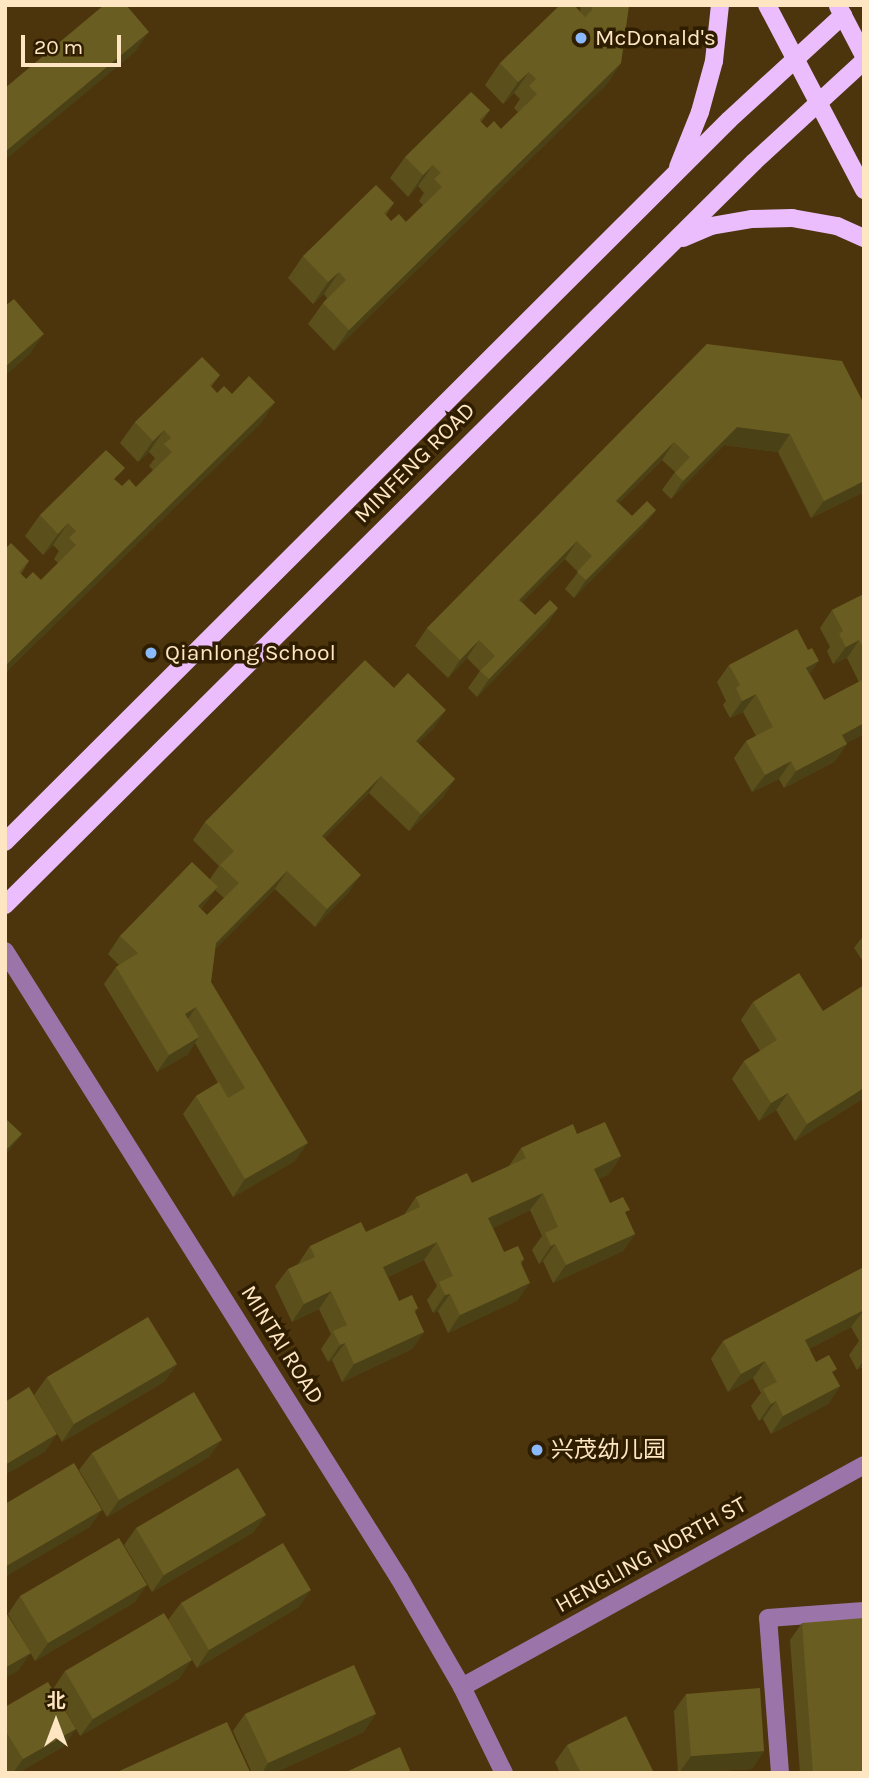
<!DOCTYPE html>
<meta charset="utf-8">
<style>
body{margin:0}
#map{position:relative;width:869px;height:1778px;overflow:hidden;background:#4c350d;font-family:Karla,"Noto Sans SC",sans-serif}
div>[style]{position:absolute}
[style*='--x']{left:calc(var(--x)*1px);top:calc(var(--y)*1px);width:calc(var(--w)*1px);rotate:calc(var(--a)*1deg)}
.minor>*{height:18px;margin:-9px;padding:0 9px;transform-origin:9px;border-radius:9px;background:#9b75a9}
.major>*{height:18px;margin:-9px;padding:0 9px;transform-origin:9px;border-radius:9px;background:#ebbdfc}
.wall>*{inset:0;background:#5b501c}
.shaded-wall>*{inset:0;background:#4a4117}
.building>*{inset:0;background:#6a5d21}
.dots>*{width:19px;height:19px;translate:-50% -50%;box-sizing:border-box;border:4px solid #2f1d00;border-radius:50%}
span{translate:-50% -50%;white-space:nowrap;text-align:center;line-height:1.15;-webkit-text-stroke:7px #2f1d00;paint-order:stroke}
.poi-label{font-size:23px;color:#fee6c3}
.left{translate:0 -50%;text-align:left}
.street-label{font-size:23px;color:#fee6c3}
.frame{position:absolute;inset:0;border:7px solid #fee6c3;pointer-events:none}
.north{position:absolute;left:21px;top:1687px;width:70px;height:70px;-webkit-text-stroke:5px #2f1d00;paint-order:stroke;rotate:0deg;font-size:19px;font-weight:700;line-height:28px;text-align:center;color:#fee6c3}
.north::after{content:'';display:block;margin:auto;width:24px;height:32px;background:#fee6c3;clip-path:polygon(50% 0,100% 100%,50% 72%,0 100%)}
.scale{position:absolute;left:21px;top:35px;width:100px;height:32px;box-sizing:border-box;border:4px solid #fee6c3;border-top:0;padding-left:9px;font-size:21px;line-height:24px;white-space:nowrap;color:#fee6c3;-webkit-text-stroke:5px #2f1d00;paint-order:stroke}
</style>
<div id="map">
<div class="minor">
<div style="--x:5;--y:951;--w:741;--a:57.86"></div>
<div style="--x:399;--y:1578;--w:126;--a:60"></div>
<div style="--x:462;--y:1687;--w:96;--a:64"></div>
<div style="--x:462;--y:1687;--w:459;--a:-28.9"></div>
<div style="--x:780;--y:1773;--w:155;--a:-94.4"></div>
<div style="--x:768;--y:1618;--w:96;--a:-4.2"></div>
</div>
<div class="major">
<div style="--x:767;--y:5;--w:209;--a:62.3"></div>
<div style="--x:838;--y:6;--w:56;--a:62.5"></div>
<div style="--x:678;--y:167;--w:59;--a:-68.2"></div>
<div style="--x:700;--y:112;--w:53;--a:-74.6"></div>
<div style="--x:714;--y:61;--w:56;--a:-83.9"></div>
<div style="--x:683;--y:238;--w:30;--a:-23"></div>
<div style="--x:711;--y:226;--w:42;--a:-9.7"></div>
<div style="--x:752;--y:219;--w:40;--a:-1.4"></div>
<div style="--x:792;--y:218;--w:46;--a:10.1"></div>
<div style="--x:837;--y:226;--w:30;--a:24"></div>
<div style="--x:5;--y:842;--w:1022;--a:-44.92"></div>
<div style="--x:729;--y:120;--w:155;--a:-42.6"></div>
<div style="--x:5;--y:905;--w:1055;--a:-44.77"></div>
<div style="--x:754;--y:162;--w:149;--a:-42.6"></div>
</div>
<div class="wall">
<div style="clip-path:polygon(581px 5px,629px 5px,621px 63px,606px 85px,334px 351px,308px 324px,323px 303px,327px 298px,324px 294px,313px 304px,288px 278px,303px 256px,394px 203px,386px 215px,391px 221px,406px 222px,423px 205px,419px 201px,424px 193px,418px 186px,408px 197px,390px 178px,405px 157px,490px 110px,481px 122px,487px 128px,501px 129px,518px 112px,514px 108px,520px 99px,514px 93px,503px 104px,485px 85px,500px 63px,580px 12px)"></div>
<div style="clip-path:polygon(707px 344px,864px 492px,811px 518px,778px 452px,724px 445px,671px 499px,662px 490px,675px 472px,662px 460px,619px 503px,632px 516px,656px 510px,643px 527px,574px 598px,565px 589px,578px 572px,565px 559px,522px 602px,535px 615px,558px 608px,546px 626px,477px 697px,468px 688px,480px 671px,467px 658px,448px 678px,415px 646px,427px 628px)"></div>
<div style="clip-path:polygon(220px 375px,211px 387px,217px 393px,232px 394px,275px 402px,260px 424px,5px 673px,5px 549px,29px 561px,21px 574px,26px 579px,41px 580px,58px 563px,54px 559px,59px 551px,53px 545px,43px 555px,25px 536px,40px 515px,116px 481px,122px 486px,136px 487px,153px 470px,149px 466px,155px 458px,149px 452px,138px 462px,120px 443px,135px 422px)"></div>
<div style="clip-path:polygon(864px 594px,864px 734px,846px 743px,847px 744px,834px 762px,784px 788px,779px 779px,752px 792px,734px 758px,746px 741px,756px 736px,743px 712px,730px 718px,723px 705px,726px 701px,717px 682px,729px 665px,810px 674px,824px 700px,859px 682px,847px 658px,833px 664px,827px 651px,830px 647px,820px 628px,832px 610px)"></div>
<div style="clip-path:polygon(evenodd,434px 728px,418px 743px,455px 779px,443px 797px,409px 831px,369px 793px,325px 838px,349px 892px,315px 927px,275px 889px,215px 949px,211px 982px,295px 1161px,233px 1197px,183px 1114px,196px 1096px,218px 1083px,195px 1043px,187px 1055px,157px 1072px,104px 984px,116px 967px,119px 965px,108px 954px,120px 936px,210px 879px,219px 866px,193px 840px,205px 822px,434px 728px,215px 890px,224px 898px,207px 915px,201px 909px,215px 890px)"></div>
<div style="clip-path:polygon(864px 935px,864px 963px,854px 948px)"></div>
<div style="clip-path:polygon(753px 1002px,864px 1098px,795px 1141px,776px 1110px,759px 1121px,732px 1079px,744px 1061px,760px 1051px,741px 1020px)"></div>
<div style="clip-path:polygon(577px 1134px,621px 1156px,609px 1174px,599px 1179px,610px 1203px,626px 1215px,635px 1234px,623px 1251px,553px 1283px,543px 1261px,539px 1264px,532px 1250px,542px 1236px,530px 1210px,493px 1228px,504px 1252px,524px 1259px,521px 1264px,518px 1300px,448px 1333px,438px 1311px,433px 1313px,427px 1300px,437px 1286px,424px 1260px,388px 1277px,399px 1301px,418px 1308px,415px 1312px,424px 1332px,412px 1349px,342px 1382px,332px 1360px,328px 1362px,321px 1349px,331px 1334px,319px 1309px,292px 1322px,275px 1286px,288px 1269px,298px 1264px,310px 1246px,366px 1232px,404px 1215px,416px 1197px,472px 1183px,509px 1166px,521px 1148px)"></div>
<div style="clip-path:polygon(864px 1267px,864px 1372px,861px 1367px,857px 1370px,849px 1355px,859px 1341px,851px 1327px,809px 1349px,816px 1362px,833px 1374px,840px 1386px,828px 1404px,771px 1434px,763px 1419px,759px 1421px,751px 1406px,761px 1393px,753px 1378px,728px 1392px,711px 1359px,723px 1341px)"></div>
<div style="clip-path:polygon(177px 1364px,164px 1382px,62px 1442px,34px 1395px,47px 1377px)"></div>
<div style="clip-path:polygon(92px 1453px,209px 1457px,107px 1517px,79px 1470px)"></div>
<div style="clip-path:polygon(136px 1528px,254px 1532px,152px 1592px,124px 1545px)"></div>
<div style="clip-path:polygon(20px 1596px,135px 1602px,35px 1661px,8px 1614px)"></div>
<div style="clip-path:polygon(181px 1603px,299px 1607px,197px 1668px,168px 1620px)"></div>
<div style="clip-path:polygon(802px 1623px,864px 1773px,800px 1773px,790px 1640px)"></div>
<div style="clip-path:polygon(65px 1671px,180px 1678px,80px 1736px,53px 1689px)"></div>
<div style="clip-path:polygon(686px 1694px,764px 1751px,752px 1769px,678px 1773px,674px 1711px)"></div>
<div style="clip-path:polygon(5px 1707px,64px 1746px,18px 1773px,8px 1773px,5px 1768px)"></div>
<div style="clip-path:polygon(245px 1714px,364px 1732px,274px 1773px,252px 1773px,233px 1731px)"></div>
<div style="clip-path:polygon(567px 1745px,654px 1773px,560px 1773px,555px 1762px)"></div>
</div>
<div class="shaded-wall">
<div style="clip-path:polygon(149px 32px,135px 52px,5px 160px,5px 152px)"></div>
<div style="clip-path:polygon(621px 63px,606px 85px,334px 351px,349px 330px)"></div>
<div style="clip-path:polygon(529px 72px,514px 93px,503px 104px,518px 82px)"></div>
<div style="clip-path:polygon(433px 165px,418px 186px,408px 197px,423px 175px)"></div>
<div style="clip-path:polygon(339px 272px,324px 294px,313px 304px,328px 282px)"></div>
<div style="clip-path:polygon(44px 334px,29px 355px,5px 376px,5px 367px)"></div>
<div style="clip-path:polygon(275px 402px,260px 424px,5px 673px,5px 666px)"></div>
<div style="clip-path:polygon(737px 427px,790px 434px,778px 452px,724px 445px,671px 499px,683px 481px)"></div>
<div style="clip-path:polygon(164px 430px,149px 452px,138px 462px,153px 441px)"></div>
<div style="clip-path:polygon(674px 442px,662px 460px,604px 518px,616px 501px)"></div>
<div style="clip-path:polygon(864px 481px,864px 492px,811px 518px,824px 501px)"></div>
<div style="clip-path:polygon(656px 510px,643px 527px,574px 598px,586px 580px)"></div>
<div style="clip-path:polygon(68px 523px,53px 545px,43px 555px,58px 534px)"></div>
<div style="clip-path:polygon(577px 541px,565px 559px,507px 618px,519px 600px)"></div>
<div style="clip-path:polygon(558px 608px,546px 626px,477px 697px,489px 679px)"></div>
<div style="clip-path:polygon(479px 640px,467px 658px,448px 678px,460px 660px)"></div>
<div style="clip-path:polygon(859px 640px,847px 658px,833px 664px,846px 647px)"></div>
<div style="clip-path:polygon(819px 661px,807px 678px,806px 668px)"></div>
<div style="clip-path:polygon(756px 694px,743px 712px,730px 718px,742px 701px)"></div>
<div style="clip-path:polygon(446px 710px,434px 728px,403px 758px,416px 741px)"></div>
<div style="clip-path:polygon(864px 723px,864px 734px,829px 752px,842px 735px)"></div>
<div style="clip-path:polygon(847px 744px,834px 762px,784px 788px,796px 771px)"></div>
<div style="clip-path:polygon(791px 761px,779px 779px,752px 792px,765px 775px)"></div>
<div style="clip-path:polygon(381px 776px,369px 793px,310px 853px,322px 836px)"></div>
<div style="clip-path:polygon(455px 779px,443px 797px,409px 831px,421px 814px)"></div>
<div style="clip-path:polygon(287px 871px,275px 889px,204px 961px,216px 943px)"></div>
<div style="clip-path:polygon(361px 875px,349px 892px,315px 927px,327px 909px)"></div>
<div style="clip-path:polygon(218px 887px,205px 904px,186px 924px,198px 906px)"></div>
<div style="clip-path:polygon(196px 1007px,184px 1025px,185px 1014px)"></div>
<div style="clip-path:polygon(199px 1037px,187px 1055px,157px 1072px,169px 1055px)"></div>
<div style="clip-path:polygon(864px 1088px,864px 1098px,795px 1141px,807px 1124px)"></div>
<div style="clip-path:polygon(788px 1093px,776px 1110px,759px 1121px,771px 1103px)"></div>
<div style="clip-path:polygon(22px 1134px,9px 1151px,5px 1155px,5px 1151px)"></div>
<div style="clip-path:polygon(308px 1143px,295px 1161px,233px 1197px,245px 1179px)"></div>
<div style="clip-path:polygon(621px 1156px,609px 1174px,582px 1187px,594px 1169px)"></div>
<div style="clip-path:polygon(543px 1193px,530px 1210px,476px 1236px,488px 1218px)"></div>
<div style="clip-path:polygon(635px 1234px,623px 1251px,553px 1283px,566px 1265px)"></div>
<div style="clip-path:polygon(437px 1242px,424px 1260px,371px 1285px,383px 1267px)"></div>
<div style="clip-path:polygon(555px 1244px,543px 1261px,539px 1264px,551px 1246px)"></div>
<div style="clip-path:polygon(530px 1283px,518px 1300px,448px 1333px,460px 1315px)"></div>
<div style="clip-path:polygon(331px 1291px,319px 1309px,292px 1322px,304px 1304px)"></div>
<div style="clip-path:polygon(450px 1294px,438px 1311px,433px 1313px,445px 1295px)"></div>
<div style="clip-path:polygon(864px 1310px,851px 1327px,792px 1358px,805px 1340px)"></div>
<div style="clip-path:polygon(424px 1332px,412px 1349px,342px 1382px,354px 1364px)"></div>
<div style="clip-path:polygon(345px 1343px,332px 1360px,328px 1362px,340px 1345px)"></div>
<div style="clip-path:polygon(864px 1360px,864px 1363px,861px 1367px,857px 1370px)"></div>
<div style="clip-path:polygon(765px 1361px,753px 1378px,728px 1392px,741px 1374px)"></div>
<div style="clip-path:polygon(177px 1364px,164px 1382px,62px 1442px,74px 1424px)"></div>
<div style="clip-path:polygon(840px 1386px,828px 1404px,771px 1434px,783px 1416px)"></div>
<div style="clip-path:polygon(776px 1401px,763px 1419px,759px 1421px,771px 1404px)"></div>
<div style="clip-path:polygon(57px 1434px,45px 1452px,5px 1475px,5px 1465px)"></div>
<div style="clip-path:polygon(222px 1440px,209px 1457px,107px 1517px,119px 1500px)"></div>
<div style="clip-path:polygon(102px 1510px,90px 1527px,5px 1577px,5px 1567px)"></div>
<div style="clip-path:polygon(266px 1515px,254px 1532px,152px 1592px,164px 1575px)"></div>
<div style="clip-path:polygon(147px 1585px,135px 1602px,35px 1661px,48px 1643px)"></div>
<div style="clip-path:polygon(311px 1590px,299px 1607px,197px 1668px,209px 1650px)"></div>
<div style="clip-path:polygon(31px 1653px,18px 1671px,5px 1678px,5px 1668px)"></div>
<div style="clip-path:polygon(192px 1660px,180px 1678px,80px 1736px,93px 1719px)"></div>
<div style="clip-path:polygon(376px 1714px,364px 1732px,274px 1773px,262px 1773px,268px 1763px)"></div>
<div style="clip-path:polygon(76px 1729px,64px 1746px,18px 1773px,13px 1773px,23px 1759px)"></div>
<div style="clip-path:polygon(764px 1751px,752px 1769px,679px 1773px,691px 1756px)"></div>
</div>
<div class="building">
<div style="clip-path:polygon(104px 5px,126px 5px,149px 32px,5px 152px,5px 88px)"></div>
<div style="clip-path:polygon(560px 5px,574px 5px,585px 17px,592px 10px,593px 5px,629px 5px,621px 63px,349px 330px,323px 303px,346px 280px,339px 272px,328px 282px,303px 256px,376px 185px,394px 203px,384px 213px,391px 221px,399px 214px,406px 222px,442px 187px,434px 179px,441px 173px,433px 165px,423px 175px,405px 157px,471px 92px,490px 110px,479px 120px,487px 128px,494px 121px,501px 129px,537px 94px,529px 86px,536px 79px,529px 72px,518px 82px,500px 63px)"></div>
<div style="clip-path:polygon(14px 299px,44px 334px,5px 367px,5px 306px)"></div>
<div style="clip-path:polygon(707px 344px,842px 361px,864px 404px,864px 481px,824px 501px,790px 434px,737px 427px,683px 481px,675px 473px,690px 457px,674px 442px,616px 501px,632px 516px,647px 501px,656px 510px,586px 580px,577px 572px,592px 556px,577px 541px,519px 600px,535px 615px,550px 600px,558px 608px,489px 679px,480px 671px,495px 656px,479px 640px,460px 660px,427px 628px)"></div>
<div style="clip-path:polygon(202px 357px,220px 375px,210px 385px,217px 393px,224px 386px,232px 394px,249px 376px,275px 402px,5px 666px,5px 549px,11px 543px,29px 561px,19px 572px,26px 579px,33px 572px,41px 580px,76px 545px,69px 538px,76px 531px,68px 523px,58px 534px,40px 515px,106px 450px,125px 468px,114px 479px,122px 486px,129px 479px,136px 487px,172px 452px,164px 444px,171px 438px,164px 430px,153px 441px,135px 422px)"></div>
<div style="clip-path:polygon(864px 594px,864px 649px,859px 640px,846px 647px,839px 634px,843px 631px,832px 610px)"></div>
<div style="clip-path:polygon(797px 629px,808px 650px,812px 648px,819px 661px,806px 668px,824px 700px,864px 679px,864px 723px,842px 735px,847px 744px,796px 771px,791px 761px,765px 775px,746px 741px,773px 727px,756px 694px,742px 701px,736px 688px,740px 685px,729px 665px)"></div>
<div style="clip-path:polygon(365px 660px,394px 688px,408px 673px,446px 710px,416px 741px,455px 779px,421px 814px,381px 776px,322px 836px,361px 875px,327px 909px,287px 871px,216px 943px,211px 982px,308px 1143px,245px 1179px,196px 1096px,219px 1082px,228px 1098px,245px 1088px,196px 1007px,185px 1014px,199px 1037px,169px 1055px,116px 967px,138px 953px,120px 936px,192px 862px,218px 887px,198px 906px,207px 915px,239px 883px,220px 865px,234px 851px,205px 822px)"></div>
<div style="clip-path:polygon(799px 973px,823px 1011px,864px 985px,864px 1088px,807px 1124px,788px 1093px,771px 1103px,744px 1061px,777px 1040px,753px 1002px)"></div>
<div style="clip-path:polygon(5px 1118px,22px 1134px,5px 1151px)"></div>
<div style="clip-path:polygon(605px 1122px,621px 1156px,594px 1169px,610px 1203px,623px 1197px,630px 1210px,625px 1212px,635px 1234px,566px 1265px,555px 1244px,551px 1246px,545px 1233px,558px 1227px,543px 1193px,488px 1218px,504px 1252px,518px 1246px,524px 1259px,520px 1261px,530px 1283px,460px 1315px,450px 1294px,445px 1295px,439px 1282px,453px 1276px,437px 1242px,383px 1267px,399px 1301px,412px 1295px,418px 1308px,414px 1310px,424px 1332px,354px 1364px,345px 1343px,340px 1345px,333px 1331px,347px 1325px,331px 1291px,304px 1304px,288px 1269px,315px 1257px,310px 1246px,361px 1222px,366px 1232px,420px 1207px,416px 1197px,467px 1173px,472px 1183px,526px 1158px,521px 1148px,573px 1124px,577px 1134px)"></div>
<div style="clip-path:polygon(864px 1267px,864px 1310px,805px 1340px,816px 1362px,829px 1355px,837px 1369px,832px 1372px,840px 1386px,783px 1416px,776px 1401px,771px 1404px,763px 1389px,777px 1382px,765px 1361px,741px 1374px,723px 1341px)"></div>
<div style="clip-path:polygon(148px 1317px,177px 1364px,74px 1424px,47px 1377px)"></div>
<div style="clip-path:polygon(29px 1387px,57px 1434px,5px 1465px,5px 1402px)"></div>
<div style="clip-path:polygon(194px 1392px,222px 1440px,119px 1500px,92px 1453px)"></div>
<div style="clip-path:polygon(74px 1463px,102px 1510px,5px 1567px,5px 1504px)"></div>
<div style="clip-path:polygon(238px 1468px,266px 1515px,164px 1575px,136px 1528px)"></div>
<div style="clip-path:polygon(119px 1538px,147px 1585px,48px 1643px,20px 1596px)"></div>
<div style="clip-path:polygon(283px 1543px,311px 1590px,209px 1650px,181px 1603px)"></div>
<div style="clip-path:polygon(5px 1611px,31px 1653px,5px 1668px)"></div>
<div style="clip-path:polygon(164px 1613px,192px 1660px,93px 1719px,65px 1671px)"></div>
<div style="clip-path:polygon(864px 1618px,864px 1773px,813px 1773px,802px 1623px)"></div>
<div style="clip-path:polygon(354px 1665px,376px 1714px,268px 1763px,245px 1714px)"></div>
<div style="clip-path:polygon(48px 1682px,76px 1729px,23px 1759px,5px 1730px,5px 1707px)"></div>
<div style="clip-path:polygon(760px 1688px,764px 1751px,691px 1756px,686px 1694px)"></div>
<div style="clip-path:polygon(626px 1716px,654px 1773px,581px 1773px,567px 1745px)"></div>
<div style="clip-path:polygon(227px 1722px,250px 1772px,247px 1773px,115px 1773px)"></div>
<div style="clip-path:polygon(400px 1747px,411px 1773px,344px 1773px)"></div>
</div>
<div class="dots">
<div style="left:581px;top:38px;background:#8abafc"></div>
<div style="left:151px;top:653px;background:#8abafc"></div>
<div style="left:537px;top:1450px;background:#8abafc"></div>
</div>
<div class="poi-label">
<span class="left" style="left:595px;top:38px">McDonald's</span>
<span class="left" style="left:165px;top:653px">Qianlong School</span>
<span class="left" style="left:551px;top:1450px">兴茂幼儿园</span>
</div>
<div class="street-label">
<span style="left:415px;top:463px;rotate:-45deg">MINFENG ROAD</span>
<span style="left:282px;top:1345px;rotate:58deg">MINTAI ROAD</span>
<span style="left:651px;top:1555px;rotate:-29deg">HENGLING NORTH ST</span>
</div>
<div class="frame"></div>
<div class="north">北</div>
<div class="scale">20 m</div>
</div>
